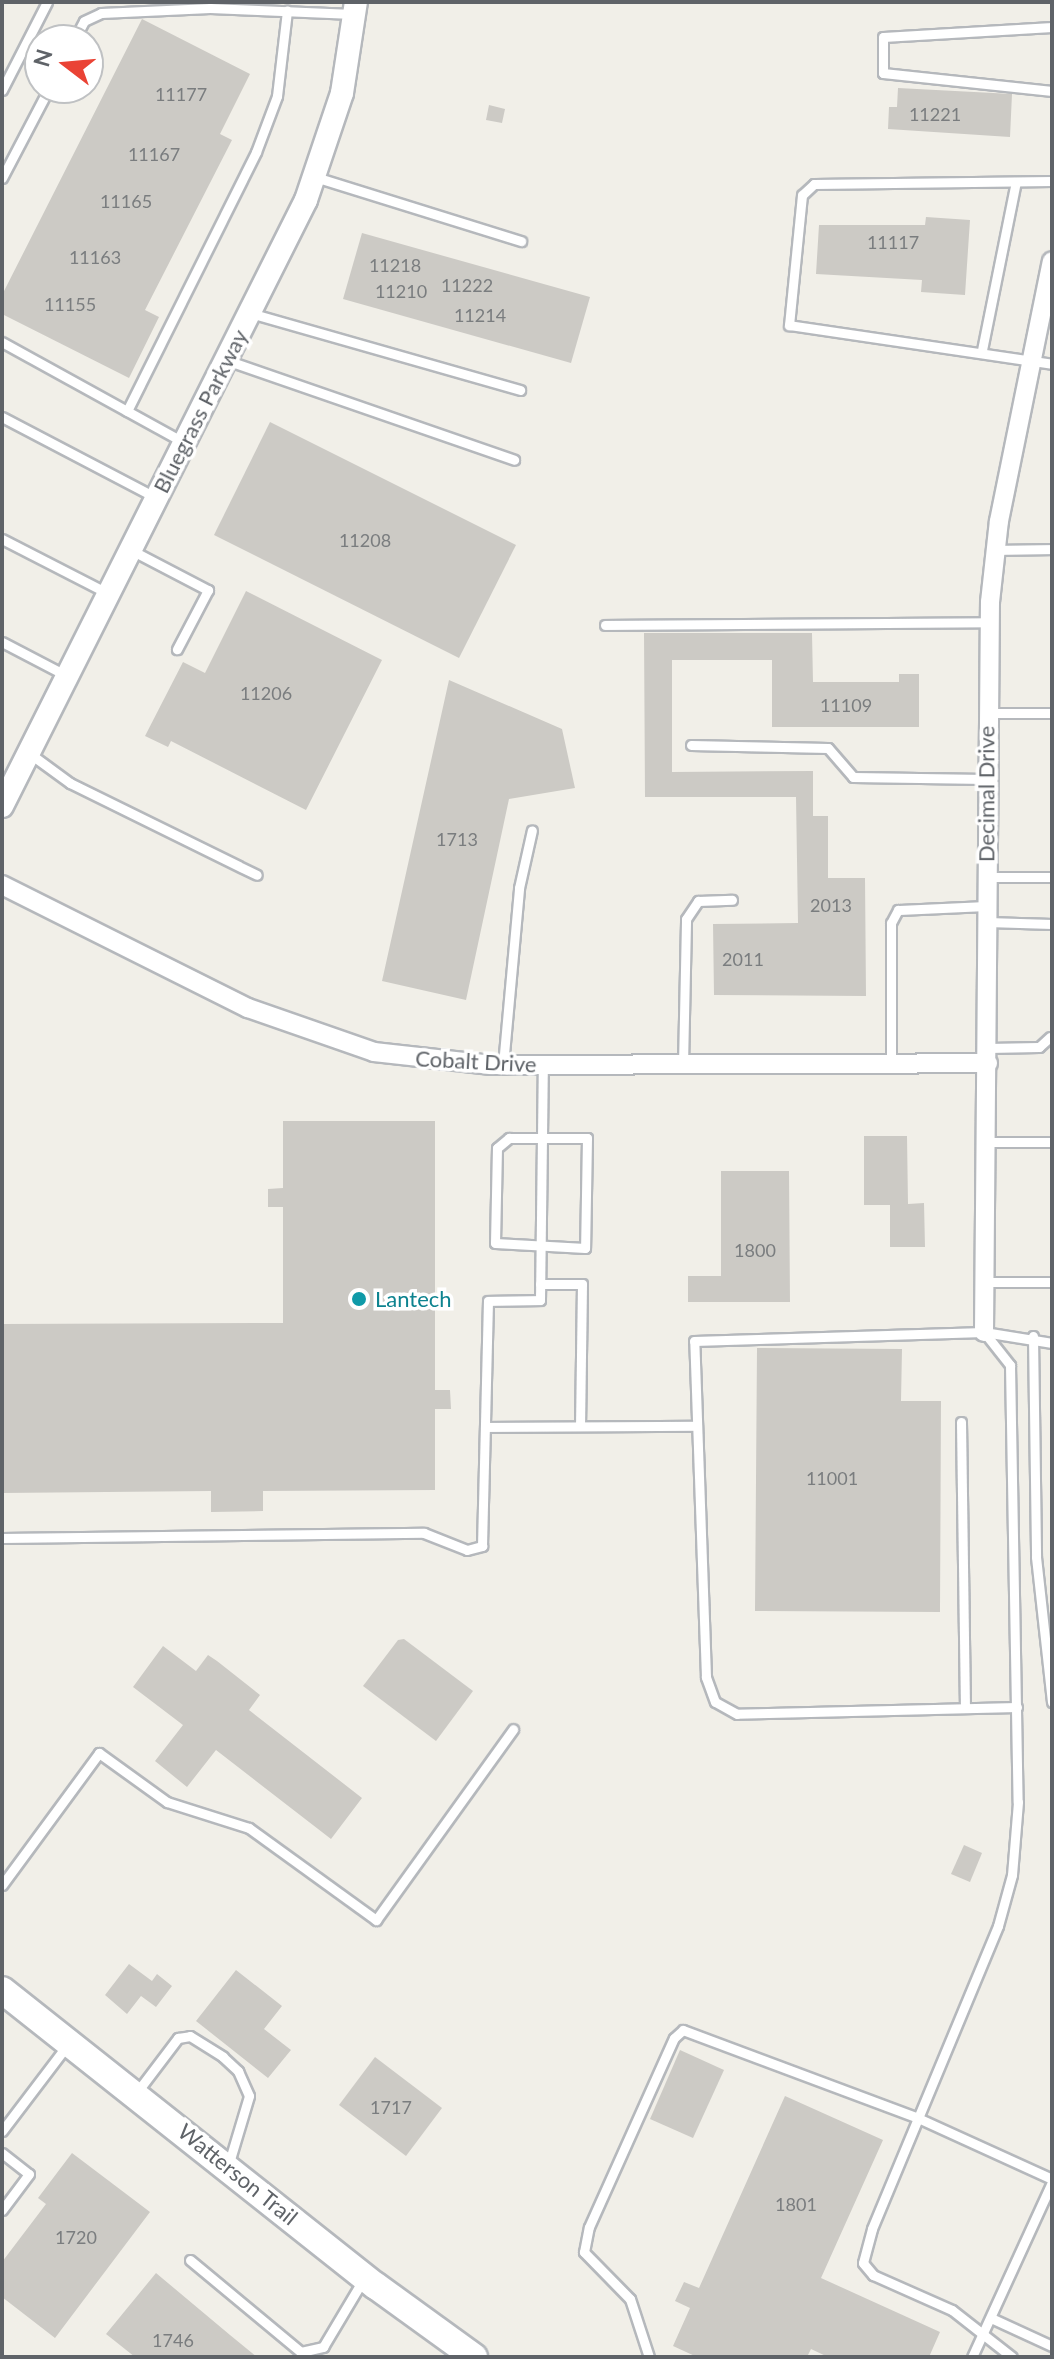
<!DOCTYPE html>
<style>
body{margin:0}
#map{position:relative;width:1054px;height:2359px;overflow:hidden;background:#f1efe8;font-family:Lato,sans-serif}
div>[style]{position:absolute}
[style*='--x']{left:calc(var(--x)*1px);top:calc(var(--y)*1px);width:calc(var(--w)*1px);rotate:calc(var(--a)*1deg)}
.building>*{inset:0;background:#cccac5}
.roads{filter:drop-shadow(2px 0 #b5b8bc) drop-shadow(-2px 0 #b5b8bc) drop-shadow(0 2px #b5b8bc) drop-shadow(0 -2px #b5b8bc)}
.service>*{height:9px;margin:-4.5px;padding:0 4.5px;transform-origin:4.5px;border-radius:4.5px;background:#fff}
.minor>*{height:18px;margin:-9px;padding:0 9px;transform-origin:9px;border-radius:9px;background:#fff}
.tertiary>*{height:22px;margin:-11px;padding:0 11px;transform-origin:11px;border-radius:11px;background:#fff}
.secondary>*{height:26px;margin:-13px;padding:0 13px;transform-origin:13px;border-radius:13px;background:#fff}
.dots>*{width:22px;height:22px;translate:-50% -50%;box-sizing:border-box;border:4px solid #fff;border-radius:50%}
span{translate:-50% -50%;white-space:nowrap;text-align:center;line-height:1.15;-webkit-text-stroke:7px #fff;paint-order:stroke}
.number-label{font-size:18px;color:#7a7d7f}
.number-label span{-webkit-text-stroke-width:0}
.street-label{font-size:22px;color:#5f6368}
.culture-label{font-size:22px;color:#0d838f}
.left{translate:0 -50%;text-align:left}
.frame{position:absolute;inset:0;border:4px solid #5f6368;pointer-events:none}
.north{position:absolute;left:24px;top:24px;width:80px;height:80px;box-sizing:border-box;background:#fff;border:2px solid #bfc1c3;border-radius:50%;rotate:286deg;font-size:22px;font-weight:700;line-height:32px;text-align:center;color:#5f6368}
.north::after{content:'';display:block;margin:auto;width:28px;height:36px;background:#ea4335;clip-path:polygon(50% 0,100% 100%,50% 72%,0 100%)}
</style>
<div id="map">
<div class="building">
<div style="clip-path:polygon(142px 19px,250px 74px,220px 134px,232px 140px,145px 310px,159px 317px,129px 378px,2px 314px,2px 295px)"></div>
<div style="clip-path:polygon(898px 88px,1012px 94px,1010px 137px,888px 129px,889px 107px,897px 107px)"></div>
<div style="clip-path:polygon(489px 105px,505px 109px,502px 123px,486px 120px)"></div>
<div style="clip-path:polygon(926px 217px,970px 220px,965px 295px,921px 292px,922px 280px,816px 274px,819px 225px,925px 225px)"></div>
<div style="clip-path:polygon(362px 233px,590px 297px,571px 363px,343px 299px)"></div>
<div style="clip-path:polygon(270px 422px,516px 545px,459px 658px,214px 535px)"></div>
<div style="clip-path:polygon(246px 591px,382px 660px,306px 810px,171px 741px,168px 747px,145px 736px,183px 662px,205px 673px)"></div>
<div style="clip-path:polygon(644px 633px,812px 633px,813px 682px,899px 682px,899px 674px,919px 674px,919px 727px,772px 727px,772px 660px,672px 660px,672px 772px,813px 771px,813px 816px,828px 816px,828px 878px,865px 878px,866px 996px,714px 995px,713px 924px,798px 923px,796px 797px,645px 797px)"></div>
<div style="clip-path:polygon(449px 680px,562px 729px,575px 788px,509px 799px,466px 1000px,382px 981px)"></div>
<div style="clip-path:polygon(283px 1121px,435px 1121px,435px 1390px,450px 1390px,451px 1409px,435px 1409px,435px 1490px,263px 1491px,263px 1511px,211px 1512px,211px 1491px,2px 1493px,2px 1324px,283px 1323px,283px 1207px,268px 1207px,268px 1189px,283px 1188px)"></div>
<div style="clip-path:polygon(864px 1136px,907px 1136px,908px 1204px,924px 1203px,925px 1247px,890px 1247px,890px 1205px,864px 1205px)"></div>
<div style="clip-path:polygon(721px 1171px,789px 1171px,790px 1302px,688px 1302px,688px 1276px,721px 1276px)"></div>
<div style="clip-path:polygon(757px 1348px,902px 1349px,901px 1401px,941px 1401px,940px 1612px,755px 1611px)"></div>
<div style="clip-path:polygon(404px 1639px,473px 1691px,436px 1741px,363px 1686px,398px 1640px)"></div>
<div style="clip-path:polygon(163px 1646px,196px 1671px,208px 1655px,217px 1661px,260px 1695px,249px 1710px,362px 1798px,331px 1839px,216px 1750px,187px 1787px,155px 1761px,183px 1725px,133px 1687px)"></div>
<div style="clip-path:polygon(964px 1845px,982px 1853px,970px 1882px,951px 1874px)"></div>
<div style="clip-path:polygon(129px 1964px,152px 1981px,157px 1974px,172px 1986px,156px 2007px,141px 1996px,127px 2014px,105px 1995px)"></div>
<div style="clip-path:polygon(236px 1970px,282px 2006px,264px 2029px,291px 2050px,268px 2078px,196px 2021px)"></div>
<div style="clip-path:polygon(680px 2050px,724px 2070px,693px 2138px,650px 2119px)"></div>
<div style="clip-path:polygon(375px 2057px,442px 2108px,406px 2156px,339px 2105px)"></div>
<div style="clip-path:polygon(785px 2096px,883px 2140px,821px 2278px,940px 2332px,929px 2357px,828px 2357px,811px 2349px,807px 2357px,697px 2357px,673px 2346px,690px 2308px,675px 2301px,684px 2282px,699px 2288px)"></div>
<div style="clip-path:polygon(72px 2153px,150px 2212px,55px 2338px,2px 2297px,2px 2262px,46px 2204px,38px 2198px)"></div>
<div style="clip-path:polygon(156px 2273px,230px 2335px,257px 2357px,135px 2357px,106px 2334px)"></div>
</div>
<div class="roads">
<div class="service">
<div style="--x:1052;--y:27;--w:169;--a:176.6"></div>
<div style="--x:883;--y:37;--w:36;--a:90"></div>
<div style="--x:883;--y:73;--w:170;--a:6.1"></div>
<div style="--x:74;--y:40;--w:21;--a:-62"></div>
<div style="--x:84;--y:21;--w:19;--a:-25"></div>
<div style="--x:101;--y:13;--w:109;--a:-2.6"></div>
<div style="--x:210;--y:8;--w:143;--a:2.4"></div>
<div style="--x:2;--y:90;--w:99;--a:-62.9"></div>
<div style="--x:315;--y:177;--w:216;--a:17.3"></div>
<div style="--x:2;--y:178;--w:102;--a:-62.4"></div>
<div style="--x:1052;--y:181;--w:238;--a:179.3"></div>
<div style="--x:814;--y:184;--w:16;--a:137"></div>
<div style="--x:802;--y:195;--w:131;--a:95.7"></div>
<div style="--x:789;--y:325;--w:266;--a:8.4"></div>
<div style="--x:250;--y:313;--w:281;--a:15.9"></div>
<div style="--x:2;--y:342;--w:209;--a:28.9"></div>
<div style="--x:982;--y:350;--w:171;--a:-78.6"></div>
<div style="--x:226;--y:360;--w:305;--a:19.1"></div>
<div style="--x:127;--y:411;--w:289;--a:-63.5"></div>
<div style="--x:256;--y:152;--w:60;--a:-69.4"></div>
<div style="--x:277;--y:96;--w:86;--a:-83.3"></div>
<div style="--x:2;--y:417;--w:173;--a:27.6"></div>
<div style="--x:2;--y:539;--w:120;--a:27.2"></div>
<div style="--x:131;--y:550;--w:87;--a:27.5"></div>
<div style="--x:208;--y:590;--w:67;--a:117.7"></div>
<div style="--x:996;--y:550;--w:56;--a:-1"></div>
<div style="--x:605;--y:625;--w:383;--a:-0.4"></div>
<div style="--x:2;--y:642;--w:73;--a:27.6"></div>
<div style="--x:989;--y:713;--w:63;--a:0"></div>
<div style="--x:691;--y:745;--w:137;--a:1.3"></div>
<div style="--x:828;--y:748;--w:38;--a:49"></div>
<div style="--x:853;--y:777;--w:133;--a:0.9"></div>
<div style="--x:29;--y:753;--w:51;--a:36.2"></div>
<div style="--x:70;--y:783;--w:208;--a:26.2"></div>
<div style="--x:987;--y:877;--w:65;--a:0"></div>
<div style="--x:987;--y:922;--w:65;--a:1.8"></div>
<div style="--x:988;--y:1048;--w:51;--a:-1.1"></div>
<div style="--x:1039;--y:1047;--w:15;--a:-42"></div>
<div style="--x:891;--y:1063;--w:140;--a:-90"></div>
<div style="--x:891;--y:923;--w:15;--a:-62"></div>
<div style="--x:898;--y:910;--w:89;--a:-2.6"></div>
<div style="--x:503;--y:1065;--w:178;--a:-84.8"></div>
<div style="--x:519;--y:888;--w:59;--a:-77.4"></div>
<div style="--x:683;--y:1065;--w:146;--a:-88.8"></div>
<div style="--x:686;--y:919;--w:22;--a:-56"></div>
<div style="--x:698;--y:901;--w:34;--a:-2"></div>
<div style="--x:509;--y:1138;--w:78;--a:0"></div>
<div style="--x:587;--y:1138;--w:110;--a:91"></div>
<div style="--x:585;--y:1248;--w:90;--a:-176.8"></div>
<div style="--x:495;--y:1243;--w:95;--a:-88.8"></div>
<div style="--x:497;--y:1148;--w:16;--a:-40"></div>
<div style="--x:988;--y:1142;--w:64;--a:0"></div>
<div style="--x:986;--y:1282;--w:66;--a:0"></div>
<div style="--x:540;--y:1284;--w:42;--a:0"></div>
<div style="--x:582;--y:1284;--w:142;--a:90.8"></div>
<div style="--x:984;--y:1332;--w:42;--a:51.8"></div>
<div style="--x:1010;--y:1365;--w:437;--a:89"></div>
<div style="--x:1018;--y:1802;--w:73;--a:94.7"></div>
<div style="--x:1012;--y:1875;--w:53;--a:105.4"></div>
<div style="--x:998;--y:1926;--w:328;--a:112.6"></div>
<div style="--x:872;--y:2229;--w:35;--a:105"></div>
<div style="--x:863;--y:2263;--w:16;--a:50"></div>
<div style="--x:873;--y:2275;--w:86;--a:23.9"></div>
<div style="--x:952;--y:2310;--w:76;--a:38.1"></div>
<div style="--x:1033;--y:1336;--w:221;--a:89.2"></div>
<div style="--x:1036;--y:1557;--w:146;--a:83.7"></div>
<div style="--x:961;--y:1422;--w:286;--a:89.2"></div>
<div style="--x:485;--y:1427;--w:212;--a:-0.3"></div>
<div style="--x:2;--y:1538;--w:422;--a:-0.7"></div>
<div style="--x:424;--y:1533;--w:46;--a:21.6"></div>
<div style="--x:467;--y:1550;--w:16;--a:-15"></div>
<div style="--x:482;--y:1546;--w:245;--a:-88.6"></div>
<div style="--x:488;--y:1301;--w:52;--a:-1.1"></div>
<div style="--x:540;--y:1300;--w:235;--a:-89.3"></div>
<div style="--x:1017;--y:1707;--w:280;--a:178.6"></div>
<div style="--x:737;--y:1714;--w:25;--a:-151"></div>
<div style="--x:715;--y:1702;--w:27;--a:-110"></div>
<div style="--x:706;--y:1677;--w:336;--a:-92"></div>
<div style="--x:694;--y:1341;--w:290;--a:-1.8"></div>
<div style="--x:984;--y:1332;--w:69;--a:9.2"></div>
<div style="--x:2;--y:1885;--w:164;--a:-53.7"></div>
<div style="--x:99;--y:1753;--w:84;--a:35.8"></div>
<div style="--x:167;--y:1802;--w:86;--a:17.6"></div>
<div style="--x:249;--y:1828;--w:157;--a:35.9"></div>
<div style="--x:376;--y:1920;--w:235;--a:-54.3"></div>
<div style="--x:137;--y:2092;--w:68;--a:-52.8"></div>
<div style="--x:178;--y:2038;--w:12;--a:-9"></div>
<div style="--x:190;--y:2036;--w:39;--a:32"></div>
<div style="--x:223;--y:2057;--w:21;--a:43"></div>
<div style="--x:238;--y:2071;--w:27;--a:66"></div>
<div style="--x:249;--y:2096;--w:73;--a:106.7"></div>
<div style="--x:2;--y:2131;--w:109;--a:-52.8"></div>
<div style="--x:2;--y:2153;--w:34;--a:38"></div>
<div style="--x:29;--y:2174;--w:45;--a:126.9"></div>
<div style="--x:190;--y:2260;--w:144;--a:39.7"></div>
<div style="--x:301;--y:2352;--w:23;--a:-13"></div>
<div style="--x:323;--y:2347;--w:78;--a:-59.2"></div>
<div style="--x:991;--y:2318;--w:67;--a:24.7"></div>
<div style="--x:649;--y:2357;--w:61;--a:-108.1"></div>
<div style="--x:630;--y:2299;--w:66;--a:-134.4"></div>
<div style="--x:584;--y:2252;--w:25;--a:-79"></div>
<div style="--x:589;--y:2227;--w:207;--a:-65.8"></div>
<div style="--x:674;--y:2038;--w:12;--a:-42"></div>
<div style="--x:683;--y:2030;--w:251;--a:20.5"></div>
<div style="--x:918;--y:2118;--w:147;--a:24.5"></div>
<div style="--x:972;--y:2357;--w:192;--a:-65.4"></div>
</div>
<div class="minor">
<div style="--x:2;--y:885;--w:275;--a:26.6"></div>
<div style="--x:248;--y:1008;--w:133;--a:19.2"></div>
<div style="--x:374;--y:1052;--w:118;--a:6.3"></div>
<div style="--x:491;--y:1065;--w:497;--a:-0.2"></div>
<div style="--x:984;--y:1332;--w:730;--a:-89.53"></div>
<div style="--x:990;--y:602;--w:81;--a:-83.7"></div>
<div style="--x:999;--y:521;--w:265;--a:-78.5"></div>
</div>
<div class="tertiary">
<div style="--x:2;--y:806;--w:678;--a:-63.36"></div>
<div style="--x:306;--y:200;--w:113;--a:-71.4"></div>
<div style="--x:342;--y:93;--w:92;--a:-81.3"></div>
</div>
<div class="secondary">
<div style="--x:2;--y:1990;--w:477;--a:38.4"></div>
<div style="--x:376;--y:2286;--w:121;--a:35.9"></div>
</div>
</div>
<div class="dots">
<div style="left:359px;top:1299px;background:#0f9aa8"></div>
</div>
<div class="number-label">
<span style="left:181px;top:94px">11177</span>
<span style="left:935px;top:114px">11221</span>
<span style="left:154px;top:154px">11167</span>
<span style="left:126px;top:201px">11165</span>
<span style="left:893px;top:242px">11117</span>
<span style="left:95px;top:257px">11163</span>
<span style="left:395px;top:265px">11218</span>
<span style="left:467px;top:285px">11222</span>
<span style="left:401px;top:291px">11210</span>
<span style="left:70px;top:304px">11155</span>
<span style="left:480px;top:315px">11214</span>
<span style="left:365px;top:540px">11208</span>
<span style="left:266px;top:693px">11206</span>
<span style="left:846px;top:705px">11109</span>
<span style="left:457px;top:839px">1713</span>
<span style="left:831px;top:905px">2013</span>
<span style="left:743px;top:959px">2011</span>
<span style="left:755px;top:1250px">1800</span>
<span style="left:832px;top:1478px">11001</span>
<span style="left:391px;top:2107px">1717</span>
<span style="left:796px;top:2204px">1801</span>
<span style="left:76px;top:2237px">1720</span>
<span style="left:173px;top:2340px">1746</span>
</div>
<div class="street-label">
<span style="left:200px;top:411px;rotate:-63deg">Bluegrass Parkway</span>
<span style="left:986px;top:794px;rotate:-90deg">Decimal Drive</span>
<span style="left:476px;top:1061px;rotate:3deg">Cobalt Drive</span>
<span style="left:238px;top:2174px;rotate:39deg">Watterson Trail</span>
</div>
<div class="culture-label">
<span class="left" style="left:375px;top:1299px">Lantech</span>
</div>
<div class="frame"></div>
<div class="north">N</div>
</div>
